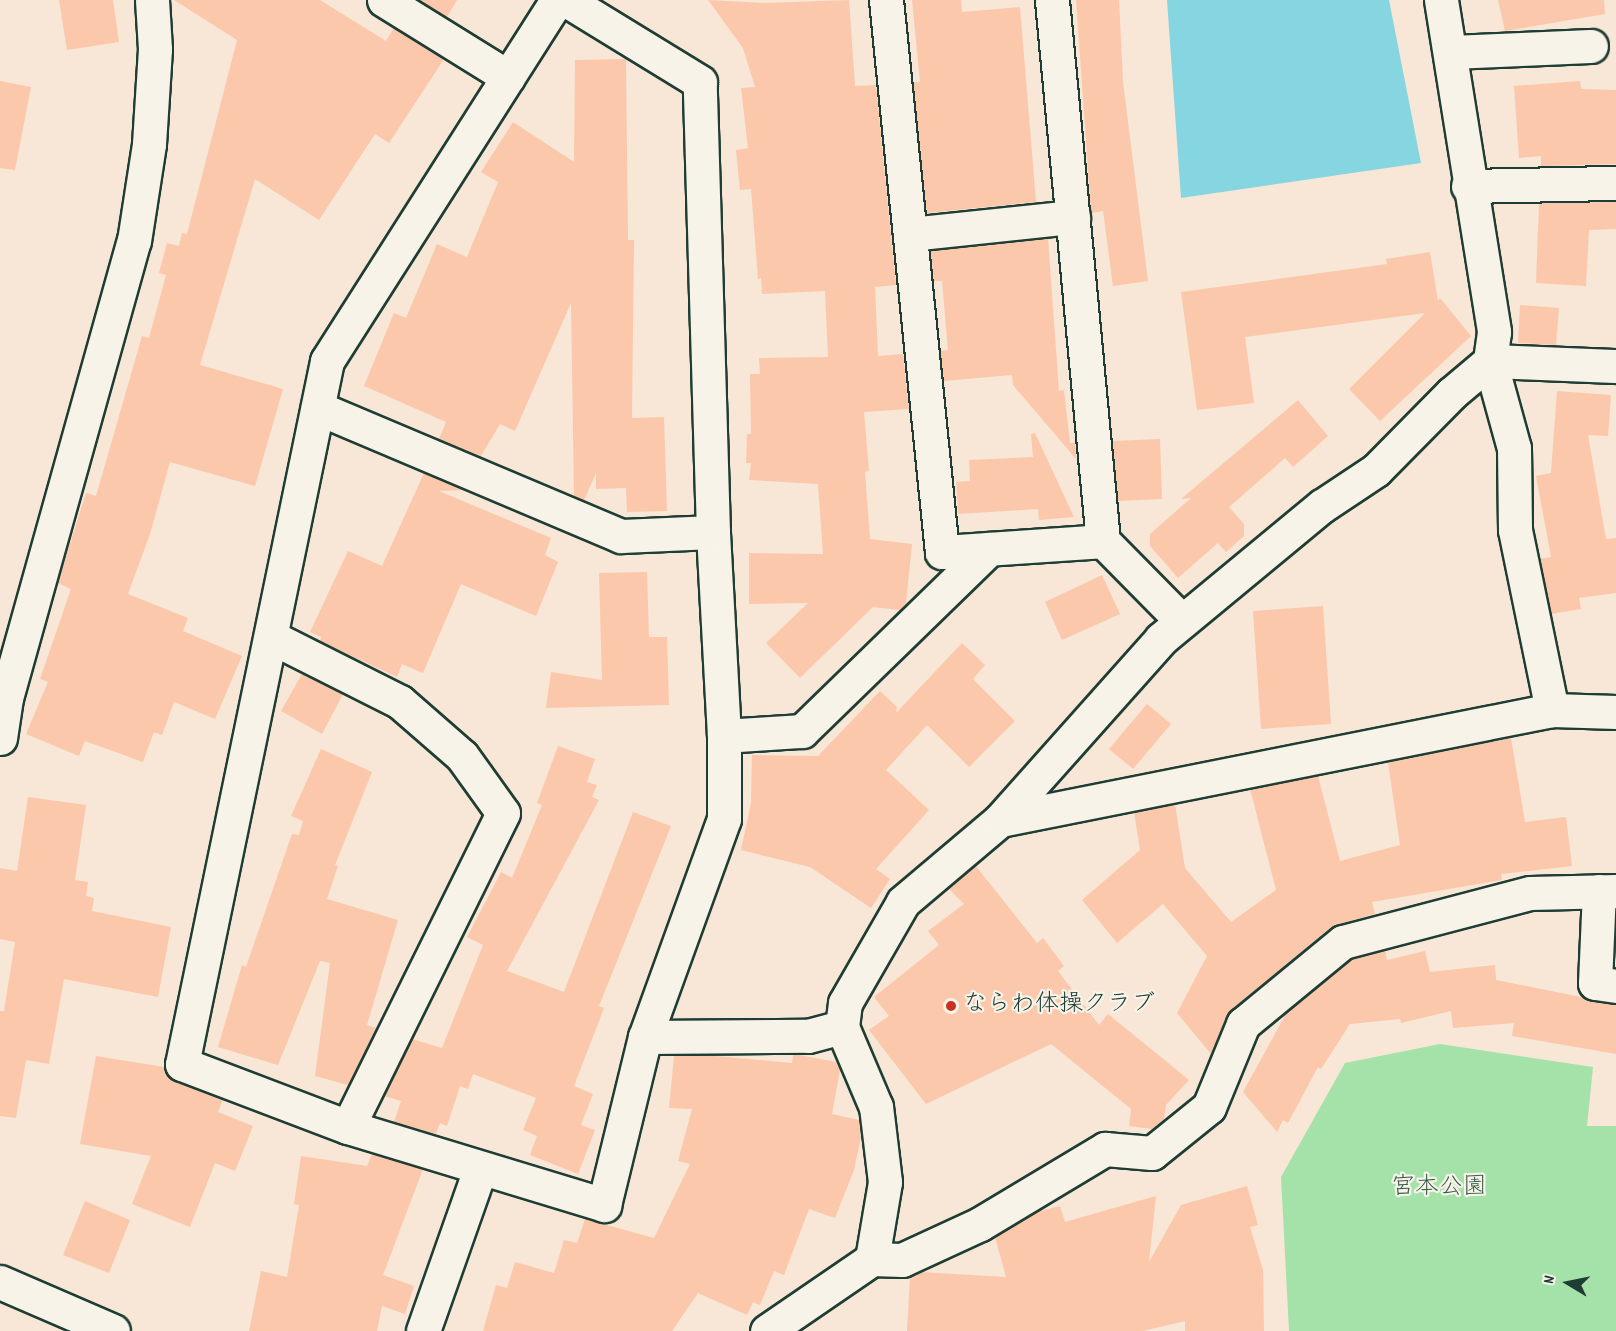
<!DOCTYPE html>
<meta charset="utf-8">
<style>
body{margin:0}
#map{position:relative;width:1616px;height:1331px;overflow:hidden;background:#f8e6d6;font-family:Dekko,"Klee One",sans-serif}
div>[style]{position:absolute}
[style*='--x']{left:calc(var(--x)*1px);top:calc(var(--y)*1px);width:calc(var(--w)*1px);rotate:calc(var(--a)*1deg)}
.green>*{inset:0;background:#a4e2aa}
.water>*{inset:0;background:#86d6e1}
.building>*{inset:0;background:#fbc8ac}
.roads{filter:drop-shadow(2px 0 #1f3d34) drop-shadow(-2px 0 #1f3d34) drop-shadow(0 2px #1f3d34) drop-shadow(0 -2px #1f3d34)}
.minor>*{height:33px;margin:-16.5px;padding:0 16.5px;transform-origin:16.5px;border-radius:16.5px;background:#f7f3e8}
.dots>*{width:16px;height:16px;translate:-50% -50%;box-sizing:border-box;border:3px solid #f7f3e8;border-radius:50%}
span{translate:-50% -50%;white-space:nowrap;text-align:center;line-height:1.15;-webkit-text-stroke:4.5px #f7f3e8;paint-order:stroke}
.poi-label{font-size:24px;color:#1f3d34}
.left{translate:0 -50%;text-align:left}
.park-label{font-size:24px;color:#3a5e4c}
.north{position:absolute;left:1538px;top:1253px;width:60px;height:60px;-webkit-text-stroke:4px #f7f3e8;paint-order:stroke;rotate:280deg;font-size:16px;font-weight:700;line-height:24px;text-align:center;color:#1f3d34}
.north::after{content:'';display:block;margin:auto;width:21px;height:27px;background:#1f3d34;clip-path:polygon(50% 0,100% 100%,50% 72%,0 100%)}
</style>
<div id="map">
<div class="green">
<div style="clip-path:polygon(1440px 1044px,1593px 1067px,1587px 1126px,1616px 1126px,1616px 1331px,1289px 1331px,1281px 1177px,1345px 1063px)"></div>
</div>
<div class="water">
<div style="clip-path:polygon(1167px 0,1389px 0,1421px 163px,1181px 198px)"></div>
</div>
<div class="building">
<div style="clip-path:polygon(59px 0,113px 0,119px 42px,67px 50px)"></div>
<div style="clip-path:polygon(174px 0,320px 0,386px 41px,394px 28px,444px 59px,389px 143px,375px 134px,319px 220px,255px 179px,200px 365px,283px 389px,255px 486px,170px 462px,150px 534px,128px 594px,188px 618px,183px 631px,242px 656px,215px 719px,174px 702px,162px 735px,154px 732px,143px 762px,85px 741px,79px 756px,26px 734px,48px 682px,40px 679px,71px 589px,58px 583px,59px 579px,86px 493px,96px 496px,142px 336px,149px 338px,166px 275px,159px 273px,167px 243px,179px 246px,182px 233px,187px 234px,237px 40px)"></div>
<div style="clip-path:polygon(420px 0,457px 0,447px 17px)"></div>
<div style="clip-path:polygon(708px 0,765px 3px,849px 0,855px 86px,876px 85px,896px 285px,875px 287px,878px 356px,903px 354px,909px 409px,864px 412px,869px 471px,865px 472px,870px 539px,912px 544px,906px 603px,900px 610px,873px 607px,800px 678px,766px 643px,808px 603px,749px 604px,749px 553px,823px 554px,818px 484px,749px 480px,751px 463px,746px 463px,747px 434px,751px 434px,750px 374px,760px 374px,759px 358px,828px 357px,825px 291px,762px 294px,761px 278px,758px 279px,751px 189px,740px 190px,736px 150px,748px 148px,741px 88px,755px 87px,743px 48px)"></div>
<div style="clip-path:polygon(912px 0,961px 0,962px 12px,1020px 7px,1036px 202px,927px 213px,913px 82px,920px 82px)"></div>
<div style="clip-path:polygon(1076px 0,1119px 0,1123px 82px,1148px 281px,1113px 286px,1103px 211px,1091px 213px)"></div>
<div style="clip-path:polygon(1498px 0,1604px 0,1605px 14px,1505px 31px)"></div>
<div style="clip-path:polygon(626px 59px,628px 240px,634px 240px,632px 418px,664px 417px,667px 511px,627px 512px,626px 488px,596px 489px,596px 473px,584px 500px,574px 496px,571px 303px,515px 431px,500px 424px,481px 456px,439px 439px,446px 422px,364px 386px,394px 313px,406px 318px,437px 244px,467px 257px,498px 182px,481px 172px,513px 122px,574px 162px,575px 60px)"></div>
<div style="clip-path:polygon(0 81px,31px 87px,15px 170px,0 168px)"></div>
<div style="clip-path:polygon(1580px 81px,1581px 89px,1616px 90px,1616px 164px,1541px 166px,1541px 156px,1519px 158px,1514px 86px)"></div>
<div style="clip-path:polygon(1616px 202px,1616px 229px,1589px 230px,1586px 286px,1536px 283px,1539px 203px)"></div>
<div style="clip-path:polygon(1048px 238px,1059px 391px,1064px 390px,1070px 443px,1075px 443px,1076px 459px,1013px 385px,1012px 375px,944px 381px,940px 351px,948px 350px,942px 281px,933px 281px,930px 251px)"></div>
<div style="clip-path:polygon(1430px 252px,1438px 301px,1440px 298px,1471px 336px,1380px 421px,1349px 389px,1425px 313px,1245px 337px,1254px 403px,1197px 410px,1181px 292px,1387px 264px,1386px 259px)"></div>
<div style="clip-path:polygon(1520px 305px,1559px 308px,1556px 345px,1518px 343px)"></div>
<div style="clip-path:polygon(1557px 391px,1611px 395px,1608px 436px,1588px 435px,1606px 539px,1616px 538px,1616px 593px,1579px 598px,1581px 609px,1551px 614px,1540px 559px,1551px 557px,1536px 476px,1551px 473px)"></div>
<div style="clip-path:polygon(1298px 400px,1328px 436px,1293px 467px,1285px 458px,1229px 507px,1244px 524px,1244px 536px,1226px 552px,1218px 543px,1178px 578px,1150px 546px,1150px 534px,1191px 498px,1181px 499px)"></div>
<div style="clip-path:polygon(1035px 433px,1074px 517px,1039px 520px,1038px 509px,958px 514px,956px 482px,970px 481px,969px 460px,1033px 457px,1031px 434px)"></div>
<div style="clip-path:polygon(1160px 439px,1162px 499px,1118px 501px,1112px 441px)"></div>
<div style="clip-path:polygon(424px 473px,465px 490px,439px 491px,551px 538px,545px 555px,558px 562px,536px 616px,461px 584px,423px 673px,402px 664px,397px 677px,320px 641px,321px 637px,310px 632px,348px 551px,382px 566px)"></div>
<div style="clip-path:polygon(647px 572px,649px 637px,667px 637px,669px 705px,546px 708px,551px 672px,602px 680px,599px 573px)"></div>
<div style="clip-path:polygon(1102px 575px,1120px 614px,1062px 640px,1045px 602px)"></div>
<div style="clip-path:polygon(1323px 606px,1331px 724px,1261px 729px,1253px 611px)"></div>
<div style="clip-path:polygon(962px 643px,985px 665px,973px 679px,1015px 721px,969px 767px,927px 725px,886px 770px,929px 810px,876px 869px,890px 879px,871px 908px,810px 867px,741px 850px,751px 803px,752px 755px,818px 756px,880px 691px,897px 707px,896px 713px)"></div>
<div style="clip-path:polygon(302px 674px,343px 694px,322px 734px,281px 711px)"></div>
<div style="clip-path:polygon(1147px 704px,1171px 724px,1133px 769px,1109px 749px)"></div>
<div style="clip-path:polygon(1511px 738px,1525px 822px,1566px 817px,1572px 866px,1501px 874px,1502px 880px,1372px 902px,1375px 914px,1331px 927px,1231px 1010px,1211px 1054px,1177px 1013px,1207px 956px,1163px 904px,1117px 943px,1082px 900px,1140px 850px,1134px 812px,1175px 804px,1185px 868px,1231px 922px,1276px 890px,1250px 789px,1318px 776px,1340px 861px,1400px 845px,1388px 762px)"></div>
<div style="clip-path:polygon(558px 746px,595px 759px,587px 782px,597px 785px,592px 797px,599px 800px,507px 971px,564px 992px,633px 812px,671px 826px,599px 1006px,604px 1008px,574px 1086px,593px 1094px,581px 1125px,595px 1130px,578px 1174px,530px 1155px,537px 1136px,523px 1130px,536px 1098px,473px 1074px,468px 1089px,460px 1086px,447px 1126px,440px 1123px,436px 1134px,394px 1122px,401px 1101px,384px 1096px,412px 1039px,442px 1048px,483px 945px,467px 937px,501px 872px,512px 878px,542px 805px,537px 803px)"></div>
<div style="clip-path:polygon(321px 749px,372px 772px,335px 865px,338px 866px,327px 899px,398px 920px,367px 1025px,376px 1028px,348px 1085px,315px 1076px,330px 963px,320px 961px,278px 1065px,218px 1047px,242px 965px,246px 967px,292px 834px,299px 835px,303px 821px,291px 816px)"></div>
<div style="clip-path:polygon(28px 797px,86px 805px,75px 880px,88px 882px,86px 896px,94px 898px,92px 911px,171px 927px,158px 997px,64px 979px,49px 1064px,26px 1060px,16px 1118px,0 1116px,0 1011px,4px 1011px,15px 942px,0 939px,0 868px,17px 871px)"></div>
<div style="clip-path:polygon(975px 865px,1037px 943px,1043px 938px,1064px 966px,1058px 971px,1099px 1025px,1108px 1014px,1189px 1080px,1166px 1105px,1164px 1119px,1152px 1129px,1129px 1126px,1131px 1109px,1051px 1044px,926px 1104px,869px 1030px,889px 1016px,874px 997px,939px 945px,928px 931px,964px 904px,949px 889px)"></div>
<div style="clip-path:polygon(1385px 950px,1387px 960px,1425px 951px,1430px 972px,1495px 965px,1496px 980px,1616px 1004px,1616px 1054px,1512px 1036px,1514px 1023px,1453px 1028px,1451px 1011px,1401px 1023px,1400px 1019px,1350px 1024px,1321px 1069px,1318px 1067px,1288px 1123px,1283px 1120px,1277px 1132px,1243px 1092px,1287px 1012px,1352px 959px)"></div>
<div style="clip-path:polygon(705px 1055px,792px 1063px,793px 1055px,800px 1055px,836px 1062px,840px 1070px,832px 1114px,859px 1120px,861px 1137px,854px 1170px,835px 1218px,809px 1209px,784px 1275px,774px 1271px,760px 1305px,753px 1302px,747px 1315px,698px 1293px,672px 1331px,483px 1331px,496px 1285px,507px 1288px,515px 1262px,554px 1273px,564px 1240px,577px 1243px,585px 1219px,654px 1238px,690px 1164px,678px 1161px,692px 1109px,669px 1108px,674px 1056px)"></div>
<div style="clip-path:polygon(96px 1056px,164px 1067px,175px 1081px,223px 1099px,218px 1112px,253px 1126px,235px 1171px,215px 1163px,190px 1227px,132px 1204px,151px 1156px,80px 1144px)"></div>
<div style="clip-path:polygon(372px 1154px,423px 1169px,383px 1275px,414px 1286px,405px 1314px,382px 1306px,377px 1331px,249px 1331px,261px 1271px,287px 1277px,299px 1205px,294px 1204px,301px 1156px,367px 1166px)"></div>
<div style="clip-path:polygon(1247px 1186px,1258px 1225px,1250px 1227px,1263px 1270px,1264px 1331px,1185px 1331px,1185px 1321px,1143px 1331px,907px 1331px,910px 1277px,920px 1272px,1006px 1277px,995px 1237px,1036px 1212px,1060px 1206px,1065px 1222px,1156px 1196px,1149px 1262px,1181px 1205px)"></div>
<div style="clip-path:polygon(85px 1201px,130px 1220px,109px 1273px,63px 1255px)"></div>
</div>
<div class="roads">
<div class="minor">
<div style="--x:384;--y:0;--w:146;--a:31.8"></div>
<div style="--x:557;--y:0;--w:428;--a:122.5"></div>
<div style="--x:327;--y:361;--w:718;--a:101.65"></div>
<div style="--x:182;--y:1064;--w:178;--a:20.8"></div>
<div style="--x:348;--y:1127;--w:268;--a:16.9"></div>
<div style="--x:604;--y:1205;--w:173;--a:-76.3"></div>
<div style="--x:645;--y:1037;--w:232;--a:-70.1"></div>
<div style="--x:724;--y:819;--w:83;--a:-90"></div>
<div style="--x:724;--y:736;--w:204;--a:-93.1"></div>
<div style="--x:713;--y:532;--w:450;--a:-91.7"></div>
<div style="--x:700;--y:82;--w:157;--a:-148.5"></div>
<div style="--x:886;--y:0;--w:555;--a:84.21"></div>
<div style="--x:942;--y:552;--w:161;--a:-3.9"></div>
<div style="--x:1103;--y:541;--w:543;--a:-95.39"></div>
<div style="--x:1441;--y:0;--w:336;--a:80.9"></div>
<div style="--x:1494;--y:332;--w:29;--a:98"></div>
<div style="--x:1490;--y:361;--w:90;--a:74.6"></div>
<div style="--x:1514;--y:448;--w:82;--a:89.3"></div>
<div style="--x:1515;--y:530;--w:184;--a:78.4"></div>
<div style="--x:1451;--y:52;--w:140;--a:-2.5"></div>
<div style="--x:1468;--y:186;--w:148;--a:-1.2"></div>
<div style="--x:910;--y:234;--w:164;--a:-6"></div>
<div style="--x:318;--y:408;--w:329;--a:22.9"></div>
<div style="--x:621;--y:536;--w:92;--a:-2.5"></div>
<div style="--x:1103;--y:541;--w:112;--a:45.4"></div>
<div style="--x:271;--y:637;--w:144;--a:26.7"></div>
<div style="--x:400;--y:702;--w:82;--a:41.1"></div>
<div style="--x:462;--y:756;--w:70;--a:54.3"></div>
<div style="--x:503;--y:813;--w:350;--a:116.3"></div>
<div style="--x:724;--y:736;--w:78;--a:-3.7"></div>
<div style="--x:802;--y:731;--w:261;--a:-44.2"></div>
<div style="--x:0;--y:738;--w:40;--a:-81.5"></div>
<div style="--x:6;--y:698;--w:475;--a:-74.4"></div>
<div style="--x:134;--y:241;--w:98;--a:-81.2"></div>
<div style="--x:149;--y:144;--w:95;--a:-86.4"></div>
<div style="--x:155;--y:49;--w:49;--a:-93.5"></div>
<div style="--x:1000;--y:820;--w:563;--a:-11.27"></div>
<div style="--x:1552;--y:710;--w:64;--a:1.8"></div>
<div style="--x:1599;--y:891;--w:92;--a:92.5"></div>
<div style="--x:1595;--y:983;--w:21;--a:8"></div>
<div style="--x:645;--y:1037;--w:163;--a:-0.4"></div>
<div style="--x:808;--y:1036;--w:35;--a:-15"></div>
<div style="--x:872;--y:1259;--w:30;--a:2"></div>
<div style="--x:902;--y:1260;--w:86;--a:-24.8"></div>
<div style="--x:980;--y:1224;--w:146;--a:-31"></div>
<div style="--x:1105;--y:1149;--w:47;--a:4.9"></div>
<div style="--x:1152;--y:1153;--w:73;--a:-38.9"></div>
<div style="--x:1209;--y:1107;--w:90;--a:-67.7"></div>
<div style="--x:1243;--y:1024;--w:129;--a:-39.4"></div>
<div style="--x:1343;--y:942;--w:193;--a:-14.7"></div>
<div style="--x:1530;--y:893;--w:86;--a:-1.3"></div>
<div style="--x:0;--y:1282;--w:123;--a:23.4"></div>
<div style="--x:423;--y:1331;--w:172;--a:-70.6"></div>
<div style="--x:767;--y:1331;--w:127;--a:-34.4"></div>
<div style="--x:872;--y:1259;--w:78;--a:-80.4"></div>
<div style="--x:885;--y:1182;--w:76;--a:-96.8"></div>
<div style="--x:876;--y:1107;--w:87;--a:-113"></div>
<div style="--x:842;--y:1027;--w:24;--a:-83"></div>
<div style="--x:845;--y:1003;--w:116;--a:-60.1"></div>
<div style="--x:903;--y:902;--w:127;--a:-40.2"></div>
<div style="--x:1000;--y:820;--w:242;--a:-48.3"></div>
<div style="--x:1161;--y:639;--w:209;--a:-39.6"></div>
<div style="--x:1322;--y:506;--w:65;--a:-33.7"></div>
<div style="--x:1376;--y:470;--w:108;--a:-45.4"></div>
<div style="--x:1452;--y:393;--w:50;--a:-40.1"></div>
<div style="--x:1490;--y:361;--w:126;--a:2.3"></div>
</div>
</div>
<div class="dots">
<div style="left:951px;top:1006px;background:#c8321e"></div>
</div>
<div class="poi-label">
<span class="left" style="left:963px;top:1006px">ならわ体操クラブ</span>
</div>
<div class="park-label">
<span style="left:1439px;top:1189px">宮本公園</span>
</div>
<div class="north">N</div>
</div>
